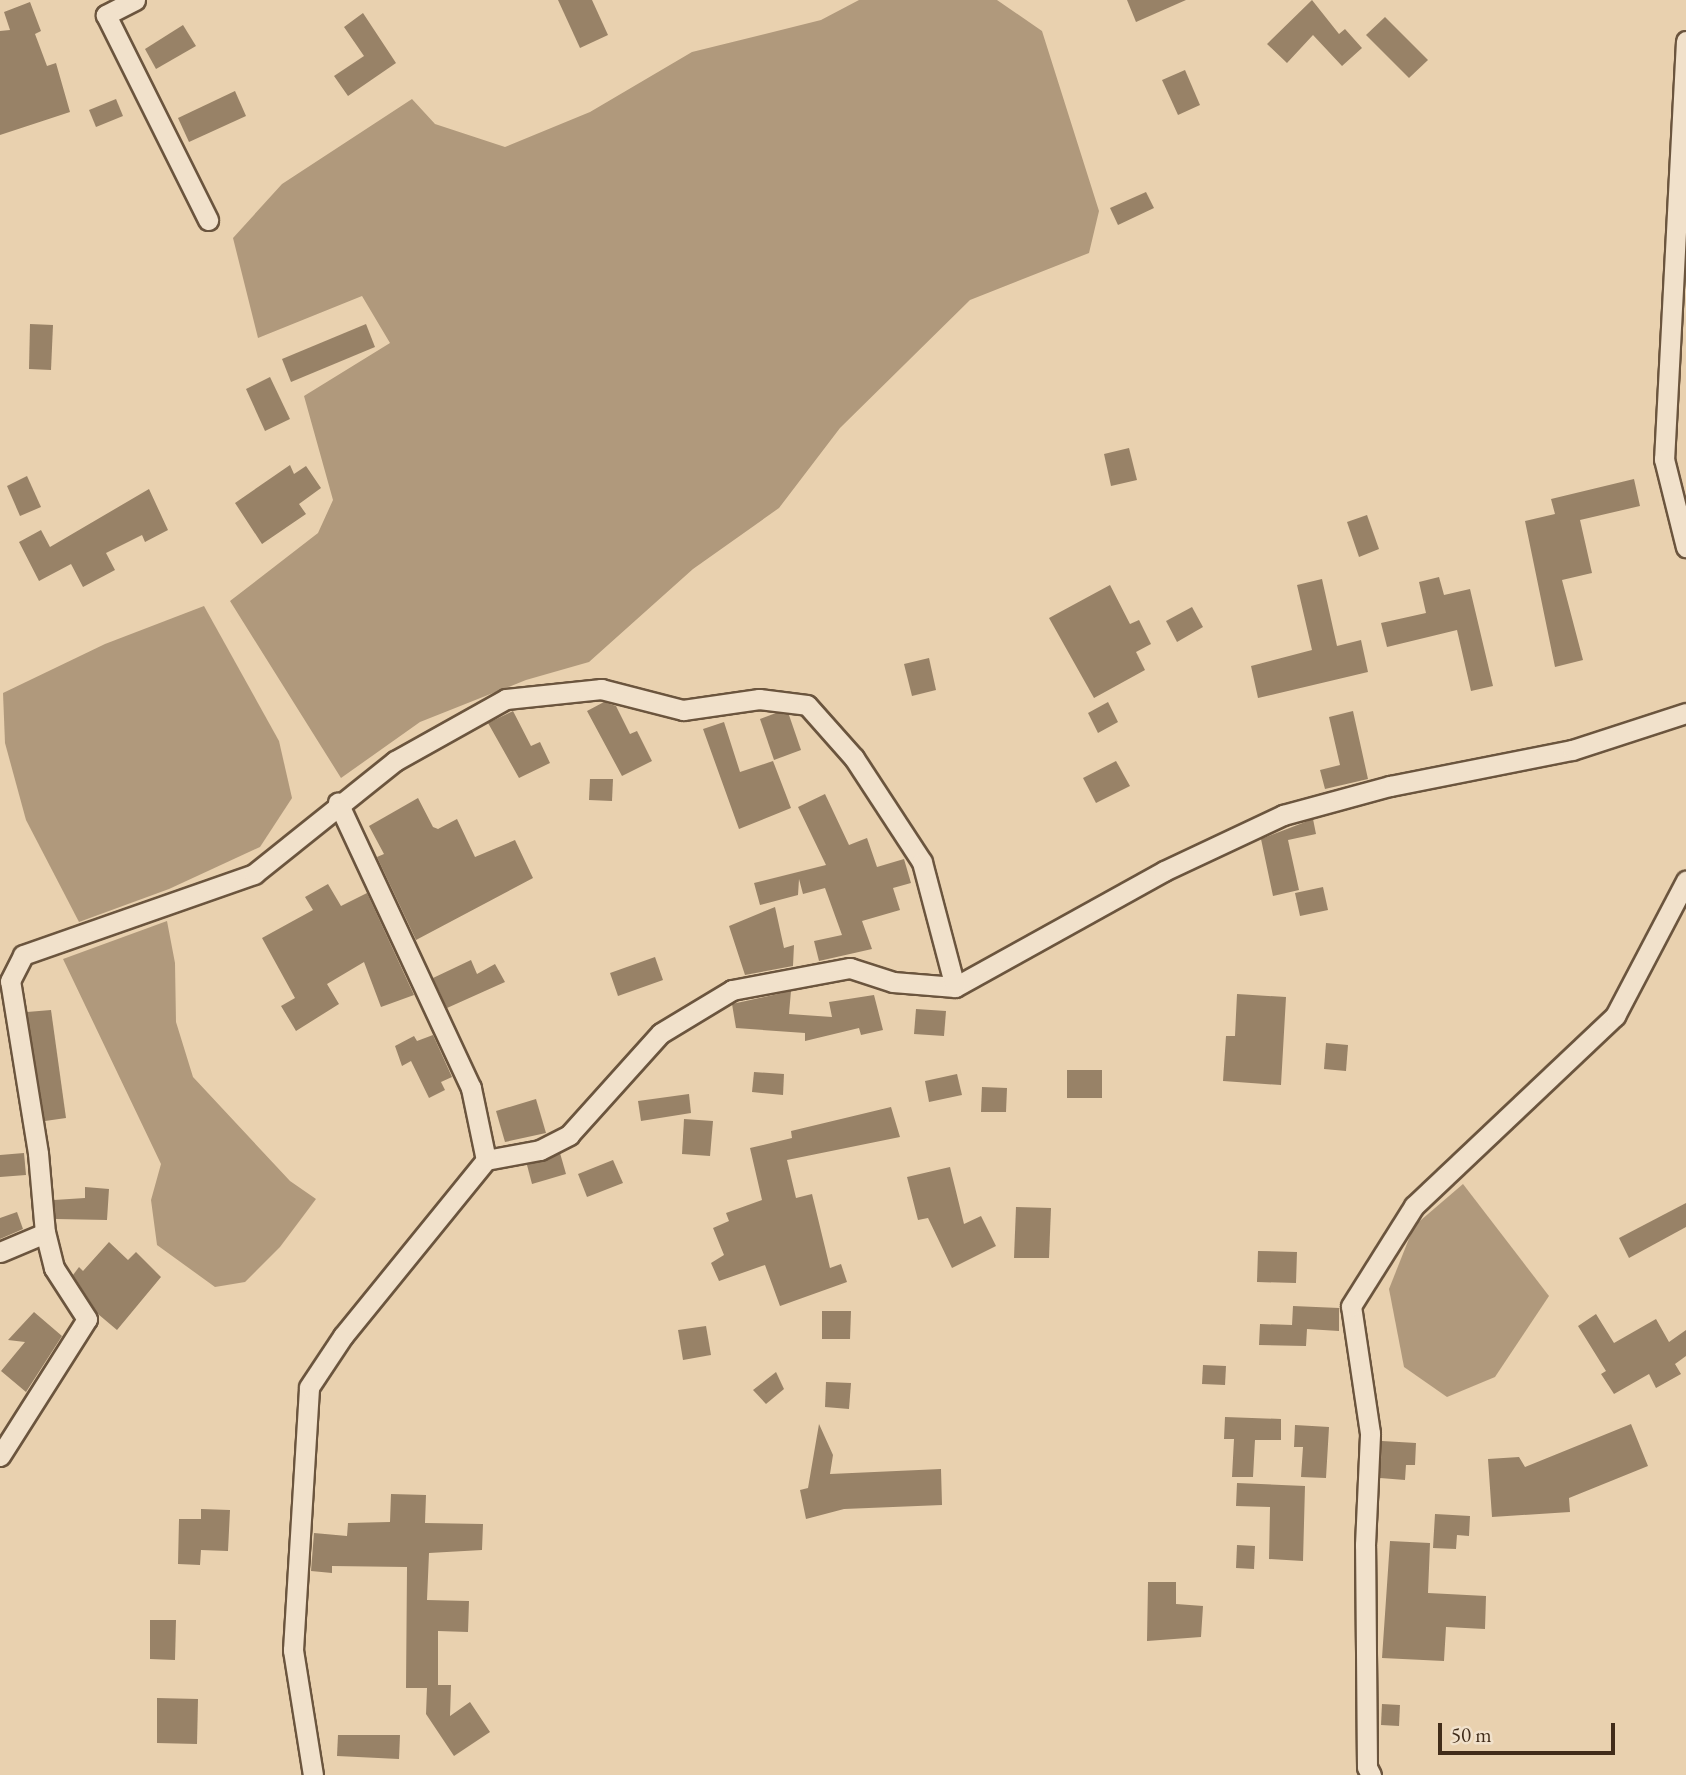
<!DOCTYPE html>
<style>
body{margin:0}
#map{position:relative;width:1686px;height:1775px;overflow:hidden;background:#e9d1af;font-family:"EB Garamond",serif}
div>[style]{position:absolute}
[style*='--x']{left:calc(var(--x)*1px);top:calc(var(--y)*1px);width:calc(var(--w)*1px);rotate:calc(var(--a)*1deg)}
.water>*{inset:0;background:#b0997c}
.building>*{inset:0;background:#988267}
.roads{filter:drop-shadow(2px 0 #6b553e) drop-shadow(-2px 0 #6b553e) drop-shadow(0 2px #6b553e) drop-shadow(0 -2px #6b553e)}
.minor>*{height:19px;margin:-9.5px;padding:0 9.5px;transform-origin:9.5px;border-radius:9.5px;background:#f1e1cb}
span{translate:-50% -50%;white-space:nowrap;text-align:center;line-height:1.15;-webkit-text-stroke:7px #f1e1cb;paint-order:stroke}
.scale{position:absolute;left:1438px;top:1723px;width:177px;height:32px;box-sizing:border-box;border:4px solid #412c19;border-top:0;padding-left:9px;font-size:21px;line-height:24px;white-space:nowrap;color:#412c19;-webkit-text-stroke:5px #f1e1cb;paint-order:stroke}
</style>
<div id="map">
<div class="water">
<div style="clip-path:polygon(859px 0,997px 0,1042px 31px,1099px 211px,1089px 253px,970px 300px,840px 428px,779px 508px,693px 569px,589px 662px,526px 680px,420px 722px,341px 778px,230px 601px,318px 533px,333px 500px,304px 396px,390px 343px,362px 296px,258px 338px,233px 238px,282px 184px,412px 99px,435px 124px,505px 147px,590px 112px,692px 52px,821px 20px)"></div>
<div style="clip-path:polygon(204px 606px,279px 741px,292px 798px,260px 847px,169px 889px,79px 922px,26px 820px,5px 743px,3px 693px,105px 644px)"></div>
<div style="clip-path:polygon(167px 921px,175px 963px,176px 1022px,193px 1077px,290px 1181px,316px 1199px,280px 1247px,245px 1282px,215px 1287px,157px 1245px,151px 1200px,161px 1164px,63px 959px)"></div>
<div style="clip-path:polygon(1463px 1184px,1549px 1296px,1495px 1377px,1447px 1397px,1404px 1367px,1389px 1289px,1414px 1226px)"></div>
</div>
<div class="building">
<div style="clip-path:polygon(558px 0,592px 0,608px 35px,580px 48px)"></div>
<div style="clip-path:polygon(1127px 0,1186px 0,1136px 22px)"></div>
<div style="clip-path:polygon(1312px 0,1339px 34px,1345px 29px,1362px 48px,1342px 66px,1313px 35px,1287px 63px,1267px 44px)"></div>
<div style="clip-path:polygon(30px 2px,41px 31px,35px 34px,47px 66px,56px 63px,70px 112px,0 135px,0 31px,10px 30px,4px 12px)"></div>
<div style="clip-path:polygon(363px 13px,396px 63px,348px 96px,334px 76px,364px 56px,344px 27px)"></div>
<div style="clip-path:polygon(1385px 17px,1428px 60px,1409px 78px,1366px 35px)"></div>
<div style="clip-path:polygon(183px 25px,196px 46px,156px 69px,145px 49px)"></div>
<div style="clip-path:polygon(1185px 70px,1200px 105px,1178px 115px,1162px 80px)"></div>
<div style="clip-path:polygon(235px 91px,246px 116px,189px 142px,178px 118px)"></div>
<div style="clip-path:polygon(116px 99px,123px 116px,96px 127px,89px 110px)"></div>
<div style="clip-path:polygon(1146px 192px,1154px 208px,1118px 225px,1110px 208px)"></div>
<div style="clip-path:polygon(30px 324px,53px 325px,51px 370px,29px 369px)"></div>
<div style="clip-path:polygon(366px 324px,375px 347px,291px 382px,282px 359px)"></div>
<div style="clip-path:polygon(270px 377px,290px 419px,265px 431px,246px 389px)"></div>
<div style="clip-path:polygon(1129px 448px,1137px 480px,1111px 486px,1104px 454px)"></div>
<div style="clip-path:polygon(290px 465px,294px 474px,306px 466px,321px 488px,299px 504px,306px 514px,262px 544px,235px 503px)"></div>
<div style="clip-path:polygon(27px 476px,41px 507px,20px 516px,7px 486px)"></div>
<div style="clip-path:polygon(1634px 479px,1640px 506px,1580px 520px,1592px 573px,1562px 580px,1583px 660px,1555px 667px,1525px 521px,1555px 514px,1551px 499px)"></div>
<div style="clip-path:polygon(149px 489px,168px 530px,145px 542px,142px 535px,106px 553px,115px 570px,83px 587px,71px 564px,39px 581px,19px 542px,41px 530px,50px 547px)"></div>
<div style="clip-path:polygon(1367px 515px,1379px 549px,1359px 557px,1347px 522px)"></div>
<div style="clip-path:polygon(1439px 577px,1444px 595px,1470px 589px,1493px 686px,1471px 691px,1457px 630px,1387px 647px,1381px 623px,1426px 613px,1419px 582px)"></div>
<div style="clip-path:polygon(1322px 579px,1337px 646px,1361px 640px,1368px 672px,1258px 698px,1251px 666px,1312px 650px,1297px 585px)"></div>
<div style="clip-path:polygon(1110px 585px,1130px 624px,1139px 620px,1151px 644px,1136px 652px,1145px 670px,1094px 698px,1049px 618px)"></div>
<div style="clip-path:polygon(1192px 607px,1203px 627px,1177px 642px,1166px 621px)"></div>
<div style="clip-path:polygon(929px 658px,936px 690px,912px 696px,904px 664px)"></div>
<div style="clip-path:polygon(604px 702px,616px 706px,630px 734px,637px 731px,652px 761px,622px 776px,587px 711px)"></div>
<div style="clip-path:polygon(1108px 702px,1118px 722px,1098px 733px,1088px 713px)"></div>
<div style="clip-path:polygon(513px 711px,531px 746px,540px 742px,550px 763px,519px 778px,488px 723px)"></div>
<div style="clip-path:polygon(1353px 711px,1368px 779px,1325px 789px,1320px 770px,1340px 765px,1329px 717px)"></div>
<div style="clip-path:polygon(776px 713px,789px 715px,801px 750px,774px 760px,760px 719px)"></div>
<div style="clip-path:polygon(724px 722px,740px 772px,773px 761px,791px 808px,739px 829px,703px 729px)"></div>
<div style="clip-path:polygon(1116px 761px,1130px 786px,1096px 803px,1083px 778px)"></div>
<div style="clip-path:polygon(590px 779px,613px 779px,612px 801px,589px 800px)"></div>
<div style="clip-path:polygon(825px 794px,849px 845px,867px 838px,877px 867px,904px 859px,911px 883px,893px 888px,900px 910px,862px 921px,872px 949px,819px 961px,814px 941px,842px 935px,825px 888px,803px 894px,799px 879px,798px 895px,760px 905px,754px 883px,826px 865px,798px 807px)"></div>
<div style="clip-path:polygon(418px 798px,433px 827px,438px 829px,457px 819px,475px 857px,515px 840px,533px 878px,416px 940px,377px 857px,384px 854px,369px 826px)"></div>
<div style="clip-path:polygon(1313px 819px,1316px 834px,1288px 840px,1299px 890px,1273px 896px,1261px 839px)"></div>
<div style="clip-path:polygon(328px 884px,341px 906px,367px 893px,414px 995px,381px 1007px,364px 962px,327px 984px,339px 1004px,296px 1031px,281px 1006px,295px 998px,262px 938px,313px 910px,305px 897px)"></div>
<div style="clip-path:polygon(1323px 887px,1328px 910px,1300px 916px,1295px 893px)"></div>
<div style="clip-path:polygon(775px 907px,784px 948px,794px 945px,793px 966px,745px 975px,729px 926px)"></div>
<div style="clip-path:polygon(655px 957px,663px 980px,618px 996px,610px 973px)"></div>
<div style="clip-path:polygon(471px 960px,477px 974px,495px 964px,505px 982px,447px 1008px,433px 978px)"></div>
<div style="clip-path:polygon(791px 991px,789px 1014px,832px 1017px,829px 1002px,874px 995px,883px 1030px,861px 1035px,859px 1028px,805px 1041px,805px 1033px,736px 1028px,732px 1004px)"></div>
<div style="clip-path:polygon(1237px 994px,1286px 997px,1281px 1085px,1223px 1081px,1226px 1036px,1235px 1036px)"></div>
<div style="clip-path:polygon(916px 1009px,946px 1011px,944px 1036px,914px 1034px)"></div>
<div style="clip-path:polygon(51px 1010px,66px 1118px,45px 1121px,27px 1012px)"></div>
<div style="clip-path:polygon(433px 1035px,452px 1077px,441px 1082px,445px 1090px,429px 1098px,411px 1061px,402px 1066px,395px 1046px,414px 1036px,417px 1041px)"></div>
<div style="clip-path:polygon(1326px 1043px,1348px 1045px,1346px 1071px,1324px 1069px)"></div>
<div style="clip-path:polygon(1067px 1070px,1102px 1070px,1102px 1098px,1067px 1098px)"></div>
<div style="clip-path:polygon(754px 1072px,784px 1074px,783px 1095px,752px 1092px)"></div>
<div style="clip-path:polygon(957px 1074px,962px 1095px,929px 1102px,925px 1081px)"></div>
<div style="clip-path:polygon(982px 1087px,1007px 1088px,1006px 1112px,981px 1112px)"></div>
<div style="clip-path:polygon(689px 1094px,691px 1113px,641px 1121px,638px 1101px)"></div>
<div style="clip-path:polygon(536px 1099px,546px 1133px,505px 1142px,496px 1111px)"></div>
<div style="clip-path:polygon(891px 1107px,900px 1137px,787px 1160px,796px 1198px,812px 1194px,830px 1268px,841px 1264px,847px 1282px,780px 1306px,765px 1265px,719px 1281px,711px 1263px,724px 1255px,713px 1228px,729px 1221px,726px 1213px,762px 1200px,750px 1148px,792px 1138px,791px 1131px)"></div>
<div style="clip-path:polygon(684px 1119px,713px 1121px,710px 1156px,682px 1154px)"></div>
<div style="clip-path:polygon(24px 1153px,26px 1175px,0 1177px,0 1155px)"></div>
<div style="clip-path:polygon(560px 1153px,566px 1174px,532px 1184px,527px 1165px)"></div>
<div style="clip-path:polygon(613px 1160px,623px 1183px,587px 1197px,578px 1174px)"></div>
<div style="clip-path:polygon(950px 1167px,964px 1224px,981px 1216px,996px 1246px,952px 1268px,928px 1218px,918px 1220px,907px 1177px)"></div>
<div style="clip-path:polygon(85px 1187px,109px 1189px,107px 1220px,56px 1219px,54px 1200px,85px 1198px)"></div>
<div style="clip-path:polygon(1686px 1203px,1686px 1227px,1629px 1258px,1619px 1238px)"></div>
<div style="clip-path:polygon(1016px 1207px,1051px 1208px,1049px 1258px,1014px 1258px)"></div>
<div style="clip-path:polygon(17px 1212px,23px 1229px,0 1239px,0 1218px)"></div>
<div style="clip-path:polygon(109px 1242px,128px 1260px,136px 1252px,161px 1277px,117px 1330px,98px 1314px,73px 1275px,79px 1267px,83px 1271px)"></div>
<div style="clip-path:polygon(1258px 1251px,1297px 1252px,1296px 1283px,1257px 1282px)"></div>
<div style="clip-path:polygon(1293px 1306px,1339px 1308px,1339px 1331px,1307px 1329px,1306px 1346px,1259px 1345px,1260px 1324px,1292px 1325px)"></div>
<div style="clip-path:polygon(822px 1311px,851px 1311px,850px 1339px,822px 1339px)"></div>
<div style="clip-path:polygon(34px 1312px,62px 1336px,26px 1392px,1px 1371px,25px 1342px,8px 1340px)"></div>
<div style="clip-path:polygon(1596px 1314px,1614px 1343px,1656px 1319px,1669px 1342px,1686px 1330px,1686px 1356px,1675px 1364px,1681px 1374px,1656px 1388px,1649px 1374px,1614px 1394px,1601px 1374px,1606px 1371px,1578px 1326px)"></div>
<div style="clip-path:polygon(706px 1326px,711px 1355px,683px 1360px,678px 1330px)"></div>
<div style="clip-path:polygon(1203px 1365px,1226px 1366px,1225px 1385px,1202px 1384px)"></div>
<div style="clip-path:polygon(776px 1372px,784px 1389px,766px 1404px,753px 1390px)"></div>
<div style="clip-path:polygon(826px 1382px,851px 1383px,849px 1409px,825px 1407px)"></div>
<div style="clip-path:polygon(1225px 1417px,1281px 1419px,1281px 1440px,1255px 1440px,1253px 1477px,1232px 1477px,1234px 1439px,1224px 1439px)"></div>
<div style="clip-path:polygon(819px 1424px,833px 1455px,830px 1474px,941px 1469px,942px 1505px,844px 1509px,806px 1519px,800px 1490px,808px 1488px)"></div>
<div style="clip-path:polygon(1631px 1424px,1648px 1466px,1569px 1498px,1570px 1512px,1492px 1517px,1488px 1459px,1519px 1457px,1525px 1467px)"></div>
<div style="clip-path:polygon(1295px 1425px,1329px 1427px,1326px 1478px,1301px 1477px,1303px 1447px,1294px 1447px)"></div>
<div style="clip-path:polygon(1382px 1441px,1416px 1443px,1415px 1465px,1406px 1465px,1405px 1480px,1380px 1478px)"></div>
<div style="clip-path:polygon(1237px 1483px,1305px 1486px,1303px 1561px,1269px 1559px,1270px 1507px,1236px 1506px)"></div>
<div style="clip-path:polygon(391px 1494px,426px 1495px,425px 1523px,483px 1524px,482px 1550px,429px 1553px,427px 1600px,469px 1601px,468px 1632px,438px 1631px,438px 1685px,451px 1685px,450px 1716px,470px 1702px,490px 1732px,454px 1756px,426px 1714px,427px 1688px,406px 1688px,407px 1567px,332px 1566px,332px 1573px,311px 1571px,314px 1533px,347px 1536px,348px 1523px,390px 1522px)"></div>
<div style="clip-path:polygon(201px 1509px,230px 1510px,228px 1551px,201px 1550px,200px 1565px,178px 1564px,179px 1519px,201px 1519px)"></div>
<div style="clip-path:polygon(1435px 1514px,1470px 1516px,1469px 1536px,1457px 1535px,1456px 1549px,1433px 1548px)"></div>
<div style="clip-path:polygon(1390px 1541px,1430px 1543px,1428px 1593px,1486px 1596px,1485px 1629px,1446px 1627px,1444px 1661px,1382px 1658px)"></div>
<div style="clip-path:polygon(1237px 1545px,1255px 1546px,1254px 1569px,1236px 1568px)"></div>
<div style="clip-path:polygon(1148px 1582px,1176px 1582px,1176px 1604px,1203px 1606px,1201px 1637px,1147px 1641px)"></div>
<div style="clip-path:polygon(150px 1620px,176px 1620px,175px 1660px,150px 1659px)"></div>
<div style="clip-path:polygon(157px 1698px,198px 1699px,197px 1744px,157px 1743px)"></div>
<div style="clip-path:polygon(1382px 1704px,1400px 1705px,1399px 1726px,1381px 1725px)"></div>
<div style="clip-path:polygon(338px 1735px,400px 1735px,399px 1759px,337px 1756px)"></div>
</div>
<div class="roads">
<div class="minor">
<div style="--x:135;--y:0;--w:33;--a:153"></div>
<div style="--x:106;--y:15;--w:229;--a:63.5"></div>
<div style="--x:1686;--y:41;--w:419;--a:93"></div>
<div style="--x:1664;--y:459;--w:91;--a:76"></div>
<div style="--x:486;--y:1160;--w:55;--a:-10.5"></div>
<div style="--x:540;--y:1150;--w:33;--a:-27"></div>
<div style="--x:569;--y:1135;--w:137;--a:-48"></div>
<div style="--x:661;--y:1033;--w:83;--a:-31.2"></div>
<div style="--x:732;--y:990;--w:120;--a:-10.6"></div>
<div style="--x:850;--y:968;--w:45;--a:18"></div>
<div style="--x:893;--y:982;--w:62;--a:4.6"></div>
<div style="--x:955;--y:987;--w:239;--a:-29"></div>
<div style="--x:1164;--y:871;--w:132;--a:-25.2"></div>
<div style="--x:1283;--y:815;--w:111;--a:-15.2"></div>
<div style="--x:1390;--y:786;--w:186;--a:-11.2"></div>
<div style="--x:1572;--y:750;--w:120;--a:-18"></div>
<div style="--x:0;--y:1252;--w:49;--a:-22.9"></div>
<div style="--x:0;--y:1456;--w:162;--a:-57.6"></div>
<div style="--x:87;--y:1319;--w:61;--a:-122.9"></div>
<div style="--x:54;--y:1268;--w:36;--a:-104"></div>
<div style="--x:45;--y:1233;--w:80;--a:-95"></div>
<div style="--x:38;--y:1153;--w:174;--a:-99.2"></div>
<div style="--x:10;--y:981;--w:29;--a:-63"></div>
<div style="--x:23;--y:955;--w:245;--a:-19.3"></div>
<div style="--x:254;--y:874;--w:181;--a:-38.7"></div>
<div style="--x:395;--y:761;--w:127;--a:-29.2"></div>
<div style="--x:506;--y:699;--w:96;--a:-6"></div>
<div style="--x:601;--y:689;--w:85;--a:14.4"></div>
<div style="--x:683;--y:710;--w:77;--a:-8.2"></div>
<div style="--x:759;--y:699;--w:48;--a:7.1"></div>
<div style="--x:807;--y:705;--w:71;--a:48.4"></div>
<div style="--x:854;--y:758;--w:124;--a:56.8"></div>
<div style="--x:922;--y:862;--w:129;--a:75.2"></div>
<div style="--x:313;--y:1775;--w:127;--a:-99.1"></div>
<div style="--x:293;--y:1650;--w:263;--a:-86.5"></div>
<div style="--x:309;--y:1387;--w:61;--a:-56.3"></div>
<div style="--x:343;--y:1336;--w:227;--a:-50.9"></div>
<div style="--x:486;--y:1160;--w:74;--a:-101.8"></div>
<div style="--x:471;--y:1088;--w:315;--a:-115"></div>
<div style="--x:1371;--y:1775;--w:9;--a:-117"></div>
<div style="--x:1367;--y:1767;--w:222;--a:-90.5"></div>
<div style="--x:1365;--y:1545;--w:112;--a:-87.4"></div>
<div style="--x:1370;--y:1433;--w:128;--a:-98.5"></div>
<div style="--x:1351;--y:1306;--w:118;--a:-57.8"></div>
<div style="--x:1414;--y:1206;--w:277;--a:-43.4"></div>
<div style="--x:1615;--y:1016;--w:153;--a:-62.3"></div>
</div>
</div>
<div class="scale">50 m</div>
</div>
